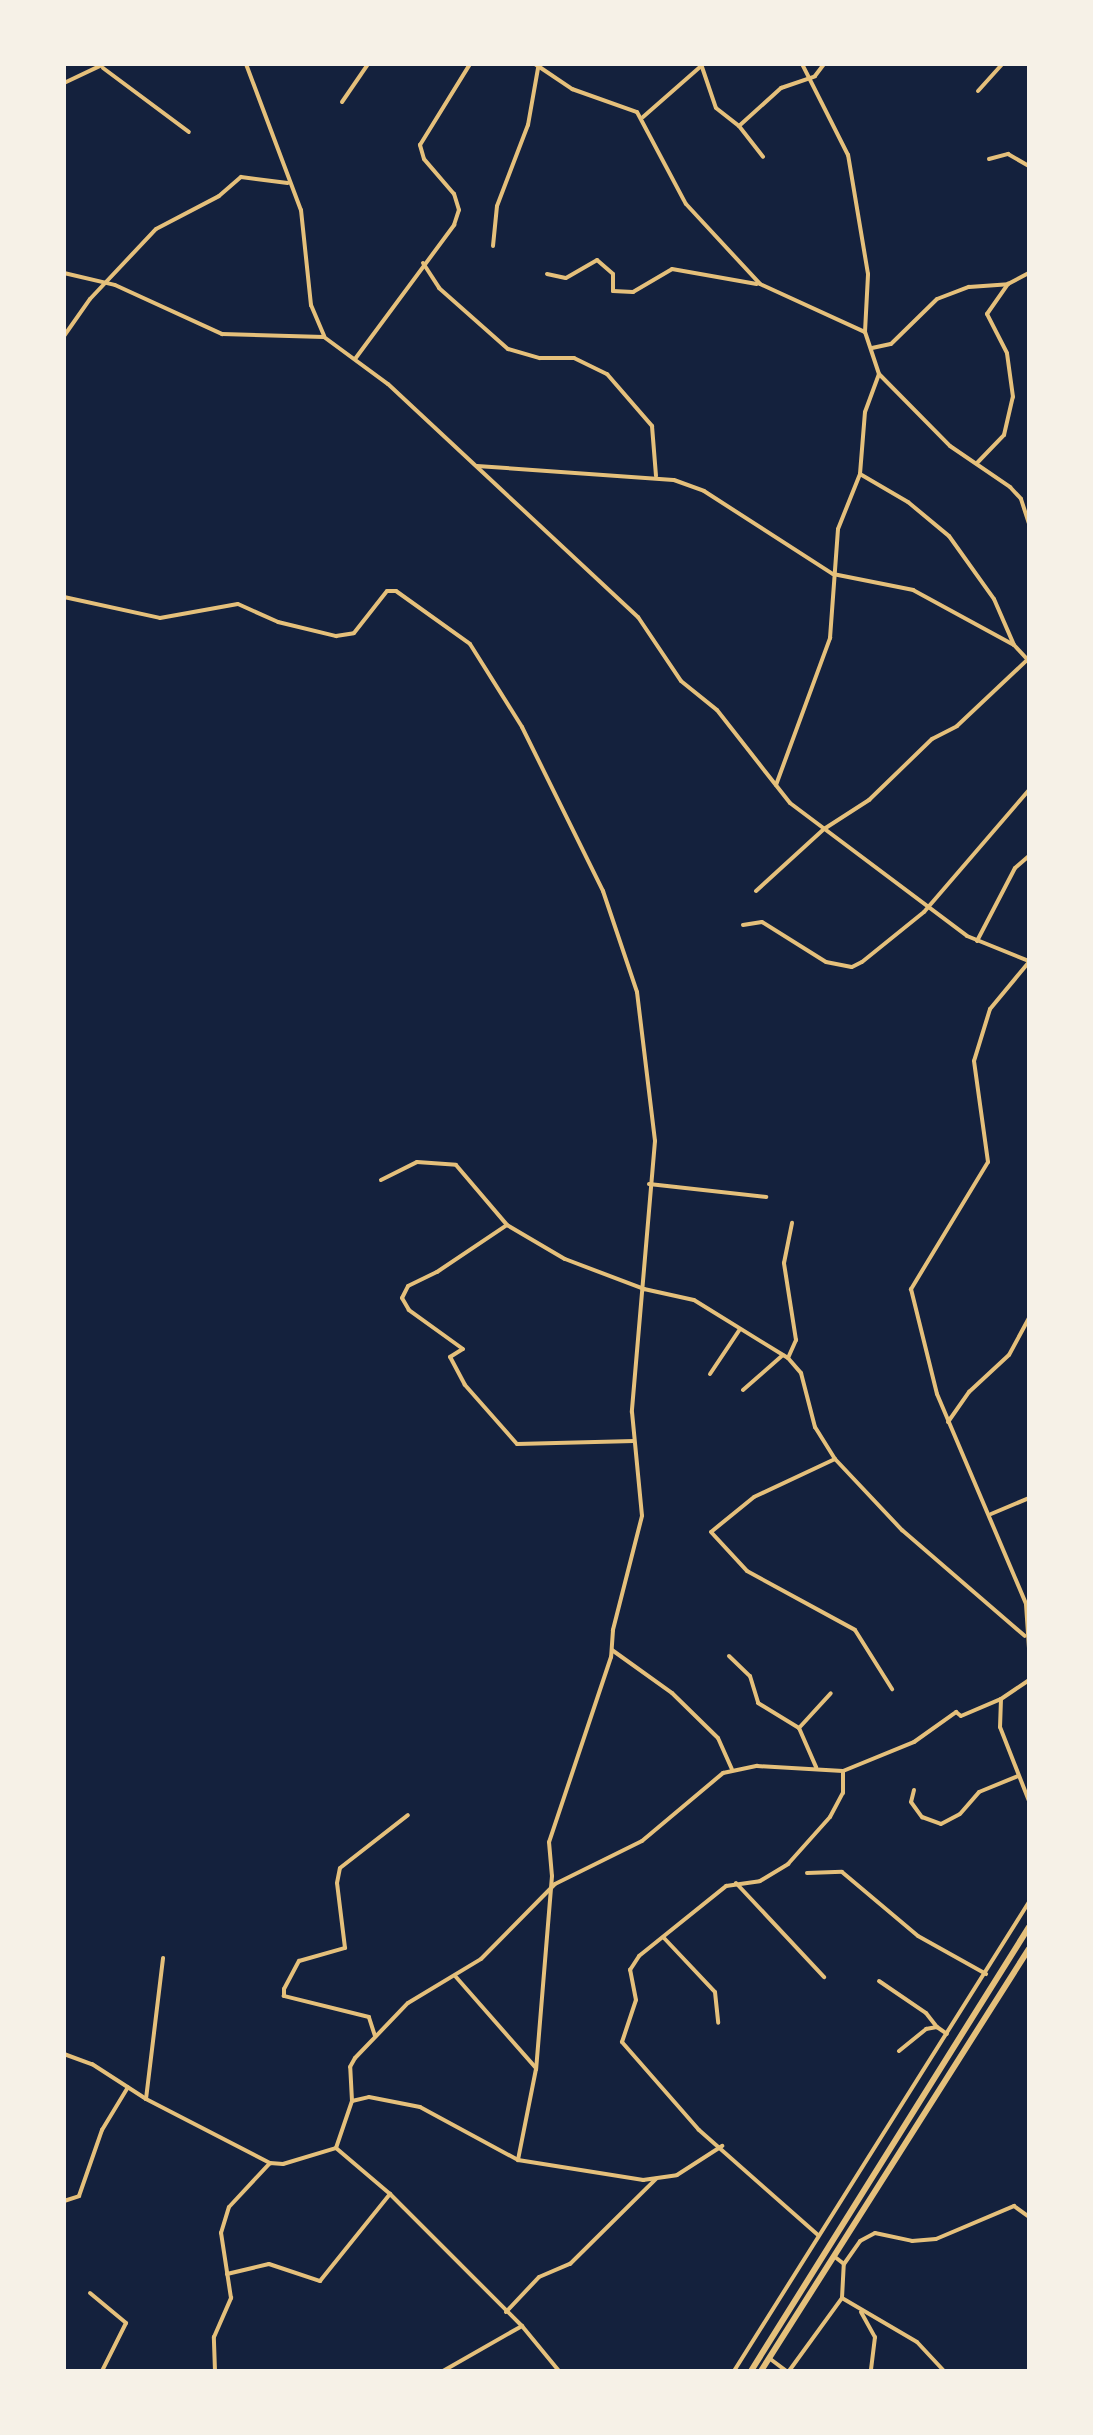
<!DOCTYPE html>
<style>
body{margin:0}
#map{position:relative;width:1093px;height:2435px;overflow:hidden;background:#14213d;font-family:Jost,sans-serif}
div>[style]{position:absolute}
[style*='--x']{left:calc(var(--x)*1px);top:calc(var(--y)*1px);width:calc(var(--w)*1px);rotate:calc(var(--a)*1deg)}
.minor>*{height:4px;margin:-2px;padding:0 2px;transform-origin:2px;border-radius:2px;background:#e5c07b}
.primary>*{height:6px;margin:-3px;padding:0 3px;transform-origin:3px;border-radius:3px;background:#e5c07b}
span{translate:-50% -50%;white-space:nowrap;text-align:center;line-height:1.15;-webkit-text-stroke:8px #f6f1e7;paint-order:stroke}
.frame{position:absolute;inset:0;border:66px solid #f6f1e7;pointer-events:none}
</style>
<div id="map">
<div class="minor">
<div style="--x:246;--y:64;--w:156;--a:69.4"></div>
<div style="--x:301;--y:210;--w:96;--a:84"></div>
<div style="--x:311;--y:305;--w:34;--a:67"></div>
<div style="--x:535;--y:64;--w:45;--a:34"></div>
<div style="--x:572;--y:89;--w:69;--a:19.5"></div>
<div style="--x:637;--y:112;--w:104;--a:62"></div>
<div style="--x:686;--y:204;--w:109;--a:47.2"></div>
<div style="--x:760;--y:284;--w:115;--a:24.6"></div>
<div style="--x:701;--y:64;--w:46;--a:71.2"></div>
<div style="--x:716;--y:108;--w:29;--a:38"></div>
<div style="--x:739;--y:126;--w:39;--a:52"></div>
<div style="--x:103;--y:68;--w:107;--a:36.7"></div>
<div style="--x:64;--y:83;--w:44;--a:-25.4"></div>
<div style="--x:978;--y:91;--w:36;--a:-48"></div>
<div style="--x:342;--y:102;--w:46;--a:-55.6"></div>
<div style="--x:643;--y:117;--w:77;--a:-41.3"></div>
<div style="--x:739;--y:126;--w:57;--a:-42.1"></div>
<div style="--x:781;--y:88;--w:36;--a:-19"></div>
<div style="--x:815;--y:76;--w:15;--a:-53"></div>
<div style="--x:989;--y:159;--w:20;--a:-15"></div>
<div style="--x:1008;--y:154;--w:24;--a:30"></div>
<div style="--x:493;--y:246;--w:40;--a:-84.3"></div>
<div style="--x:497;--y:206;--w:87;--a:-69.1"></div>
<div style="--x:528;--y:125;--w:58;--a:-80"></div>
<div style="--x:423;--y:263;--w:30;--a:57"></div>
<div style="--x:439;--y:288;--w:92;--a:41.5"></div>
<div style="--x:508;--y:349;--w:33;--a:16"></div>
<div style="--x:540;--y:358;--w:34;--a:0"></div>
<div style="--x:574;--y:358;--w:37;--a:26"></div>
<div style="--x:607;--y:374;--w:69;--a:49.1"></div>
<div style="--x:652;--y:426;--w:50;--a:85.4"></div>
<div style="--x:64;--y:273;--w:52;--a:13.2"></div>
<div style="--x:115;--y:285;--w:118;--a:24.6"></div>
<div style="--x:222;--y:334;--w:102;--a:1.7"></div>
<div style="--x:324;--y:337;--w:79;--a:36.3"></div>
<div style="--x:388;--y:384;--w:342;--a:43"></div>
<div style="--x:638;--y:617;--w:77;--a:56.1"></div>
<div style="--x:681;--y:681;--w:46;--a:38.9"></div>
<div style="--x:717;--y:710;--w:118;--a:51.9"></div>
<div style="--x:790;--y:803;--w:221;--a:36.9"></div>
<div style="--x:967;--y:936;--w:67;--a:22"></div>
<div style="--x:547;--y:274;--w:19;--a:12"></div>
<div style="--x:566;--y:278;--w:36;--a:-30"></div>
<div style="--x:597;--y:260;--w:21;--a:41"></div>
<div style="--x:613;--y:274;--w:17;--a:90"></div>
<div style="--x:613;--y:291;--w:20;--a:3"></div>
<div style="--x:633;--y:292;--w:45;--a:-30.5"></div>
<div style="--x:672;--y:269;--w:86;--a:10"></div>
<div style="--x:64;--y:336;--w:45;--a:-54.9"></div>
<div style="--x:90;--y:299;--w:96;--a:-46.7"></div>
<div style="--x:156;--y:229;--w:71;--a:-27.6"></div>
<div style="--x:219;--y:196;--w:29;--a:-41"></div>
<div style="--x:241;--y:177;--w:47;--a:7.3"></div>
<div style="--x:872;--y:348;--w:19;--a:-12"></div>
<div style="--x:891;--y:344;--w:64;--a:-44.4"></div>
<div style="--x:937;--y:299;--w:34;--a:-21"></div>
<div style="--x:969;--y:287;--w:39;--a:-4"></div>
<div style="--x:1008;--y:284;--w:24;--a:-28"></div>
<div style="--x:355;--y:359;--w:167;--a:-53.5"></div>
<div style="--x:454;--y:225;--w:16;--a:-72"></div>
<div style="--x:459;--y:210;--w:17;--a:-107"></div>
<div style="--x:454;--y:194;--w:46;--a:-130.6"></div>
<div style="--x:424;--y:159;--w:15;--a:-106"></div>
<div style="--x:420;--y:145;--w:95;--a:-58.3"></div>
<div style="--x:879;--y:374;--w:101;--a:45.4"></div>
<div style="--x:950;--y:446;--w:73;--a:34.3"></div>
<div style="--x:1010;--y:487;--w:16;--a:47"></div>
<div style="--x:1021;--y:499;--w:25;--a:72"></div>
<div style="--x:977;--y:463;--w:39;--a:-46"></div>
<div style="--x:1004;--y:435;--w:39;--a:-77"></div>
<div style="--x:1013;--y:397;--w:44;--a:-97.8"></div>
<div style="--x:1007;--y:353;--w:44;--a:-117.1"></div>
<div style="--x:987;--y:314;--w:37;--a:-55"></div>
<div style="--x:477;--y:466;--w:197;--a:4.1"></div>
<div style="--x:674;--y:480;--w:32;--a:20"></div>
<div style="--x:704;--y:491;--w:153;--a:32.8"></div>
<div style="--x:833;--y:574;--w:82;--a:11.3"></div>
<div style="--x:913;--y:590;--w:115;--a:28.6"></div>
<div style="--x:1014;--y:645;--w:22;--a:47"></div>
<div style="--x:860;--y:474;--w:56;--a:30.3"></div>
<div style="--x:908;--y:502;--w:53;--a:39.7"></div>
<div style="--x:949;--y:536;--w:77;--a:54.5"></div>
<div style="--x:994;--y:599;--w:50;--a:66.5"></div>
<div style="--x:64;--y:597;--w:98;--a:12.3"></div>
<div style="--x:160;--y:618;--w:79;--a:-10.2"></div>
<div style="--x:238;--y:604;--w:44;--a:24.2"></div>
<div style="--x:278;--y:622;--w:60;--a:13.6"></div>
<div style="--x:336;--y:636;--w:18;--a:-9"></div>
<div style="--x:354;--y:633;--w:53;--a:-51.8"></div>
<div style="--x:387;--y:591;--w:9;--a:0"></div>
<div style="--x:396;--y:591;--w:91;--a:35.6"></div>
<div style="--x:470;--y:644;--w:98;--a:57.9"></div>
<div style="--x:522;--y:727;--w:183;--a:63.7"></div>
<div style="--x:603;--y:891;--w:107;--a:71.4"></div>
<div style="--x:637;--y:992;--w:150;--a:83.1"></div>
<div style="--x:655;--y:1141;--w:272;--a:94.9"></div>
<div style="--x:632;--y:1412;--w:104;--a:84.5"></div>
<div style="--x:642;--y:1516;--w:118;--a:104.3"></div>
<div style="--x:613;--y:1630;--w:27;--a:94"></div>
<div style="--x:611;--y:1657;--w:195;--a:108.5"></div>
<div style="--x:549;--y:1842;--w:34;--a:85"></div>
<div style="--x:552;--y:1876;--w:194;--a:94.7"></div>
<div style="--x:536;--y:2069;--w:93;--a:101.2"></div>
<div style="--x:776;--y:785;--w:157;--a:-69.8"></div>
<div style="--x:830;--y:638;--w:109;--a:-85.8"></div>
<div style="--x:838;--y:529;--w:59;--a:-68.2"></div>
<div style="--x:860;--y:474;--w:62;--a:-85.4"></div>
<div style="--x:865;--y:412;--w:40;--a:-69.8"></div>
<div style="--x:879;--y:374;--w:44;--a:-108.4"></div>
<div style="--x:865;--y:332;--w:58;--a:-87"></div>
<div style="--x:868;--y:274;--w:121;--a:-99.5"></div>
<div style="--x:848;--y:155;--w:102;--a:-116.8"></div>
<div style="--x:756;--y:891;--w:92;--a:-42.4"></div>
<div style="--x:824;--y:829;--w:54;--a:-32.8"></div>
<div style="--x:869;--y:800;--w:88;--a:-44.1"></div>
<div style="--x:932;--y:739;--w:28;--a:-27"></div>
<div style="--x:957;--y:726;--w:95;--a:-43.3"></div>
<div style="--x:743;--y:925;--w:19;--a:-9"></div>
<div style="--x:762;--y:922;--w:75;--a:32"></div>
<div style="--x:826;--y:962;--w:26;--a:11"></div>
<div style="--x:852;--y:967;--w:11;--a:-27"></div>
<div style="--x:862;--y:962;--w:80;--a:-38.9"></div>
<div style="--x:924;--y:912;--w:160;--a:-49.3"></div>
<div style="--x:977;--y:941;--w:82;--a:-62.5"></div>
<div style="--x:1015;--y:868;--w:18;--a:-41"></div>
<div style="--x:1029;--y:962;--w:61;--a:129.7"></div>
<div style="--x:990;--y:1009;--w:54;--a:107.1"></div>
<div style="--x:974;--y:1061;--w:102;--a:82.1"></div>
<div style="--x:988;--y:1162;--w:149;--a:121.2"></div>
<div style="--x:911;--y:1289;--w:108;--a:76.1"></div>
<div style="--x:937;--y:1394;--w:228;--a:67"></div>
<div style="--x:1026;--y:1604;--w:44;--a:86.1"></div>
<div style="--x:381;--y:1180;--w:40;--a:-26.6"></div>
<div style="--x:417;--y:1162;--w:39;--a:4"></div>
<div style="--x:456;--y:1165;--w:79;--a:49.6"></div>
<div style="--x:649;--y:1184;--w:118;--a:6.3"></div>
<div style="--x:788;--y:1358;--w:20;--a:-66"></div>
<div style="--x:796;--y:1340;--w:78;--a:-98.9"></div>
<div style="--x:784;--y:1263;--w:41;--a:-78.7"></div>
<div style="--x:710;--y:1374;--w:54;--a:-56.3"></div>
<div style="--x:743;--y:1390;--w:53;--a:-41.2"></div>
<div style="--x:948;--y:1422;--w:37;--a:-55"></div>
<div style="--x:969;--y:1392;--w:54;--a:-42.8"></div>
<div style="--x:1009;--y:1355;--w:42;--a:-61.6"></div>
<div style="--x:634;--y:1441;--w:117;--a:178.5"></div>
<div style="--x:517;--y:1444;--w:79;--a:-131.4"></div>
<div style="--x:465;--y:1385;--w:32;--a:-118"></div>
<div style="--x:450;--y:1357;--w:15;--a:-32"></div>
<div style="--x:463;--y:1349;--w:67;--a:-144.2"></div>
<div style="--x:409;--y:1310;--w:14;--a:-120"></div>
<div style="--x:402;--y:1298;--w:13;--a:-63"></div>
<div style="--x:408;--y:1286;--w:32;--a:-26"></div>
<div style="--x:437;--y:1272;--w:84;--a:-33.9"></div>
<div style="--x:507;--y:1225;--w:67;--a:30.4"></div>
<div style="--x:565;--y:1259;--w:85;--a:20.8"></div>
<div style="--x:644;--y:1289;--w:51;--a:12.4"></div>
<div style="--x:694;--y:1300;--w:110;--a:31.7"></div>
<div style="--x:788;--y:1358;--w:20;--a:49"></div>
<div style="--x:801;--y:1373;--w:56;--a:75.5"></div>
<div style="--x:815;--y:1427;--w:38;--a:58"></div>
<div style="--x:835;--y:1459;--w:98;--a:46.7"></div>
<div style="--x:902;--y:1530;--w:162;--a:40.8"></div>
<div style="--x:835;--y:1459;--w:89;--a:154.9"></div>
<div style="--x:754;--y:1497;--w:55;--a:140.9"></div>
<div style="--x:711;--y:1532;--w:53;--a:47.3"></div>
<div style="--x:747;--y:1571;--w:123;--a:28.6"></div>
<div style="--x:855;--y:1630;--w:70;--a:57.9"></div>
<div style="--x:991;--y:1514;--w:41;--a:-22.8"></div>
<div style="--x:612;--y:1650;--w:74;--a:35.6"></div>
<div style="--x:672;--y:1693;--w:64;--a:44.4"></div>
<div style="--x:718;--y:1738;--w:34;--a:66"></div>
<div style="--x:729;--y:1656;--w:29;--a:44"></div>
<div style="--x:750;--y:1676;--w:28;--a:73"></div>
<div style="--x:758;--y:1703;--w:48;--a:31.4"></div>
<div style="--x:799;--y:1728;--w:43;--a:66.4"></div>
<div style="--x:1001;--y:1699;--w:28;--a:92"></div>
<div style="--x:1000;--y:1727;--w:79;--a:68.6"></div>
<div style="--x:799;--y:1728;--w:47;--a:-47.6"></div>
<div style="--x:914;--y:1790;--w:12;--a:104"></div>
<div style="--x:911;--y:1802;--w:19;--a:54"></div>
<div style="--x:922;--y:1817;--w:20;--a:20"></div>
<div style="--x:941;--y:1824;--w:21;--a:-28"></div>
<div style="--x:960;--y:1814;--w:29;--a:-49"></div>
<div style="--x:979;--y:1792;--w:42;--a:-22.3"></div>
<div style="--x:807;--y:1873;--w:35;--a:-2"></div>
<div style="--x:842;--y:1872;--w:99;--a:40.1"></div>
<div style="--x:918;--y:1936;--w:78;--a:29.2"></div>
<div style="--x:736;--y:1883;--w:129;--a:46.9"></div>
<div style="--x:664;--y:1938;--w:74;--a:46.6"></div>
<div style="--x:715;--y:1992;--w:31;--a:84"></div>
<div style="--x:456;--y:1977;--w:121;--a:48.7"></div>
<div style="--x:879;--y:1981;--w:57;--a:34.2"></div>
<div style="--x:926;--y:2013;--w:18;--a:52"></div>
<div style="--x:375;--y:2036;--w:20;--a:-108"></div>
<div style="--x:369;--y:2017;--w:88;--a:-166.1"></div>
<div style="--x:284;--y:1996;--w:7;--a:-90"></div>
<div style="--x:284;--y:1989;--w:32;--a:-62"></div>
<div style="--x:299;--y:1961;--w:48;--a:-15.8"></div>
<div style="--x:345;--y:1948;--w:65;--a:-97"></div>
<div style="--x:337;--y:1883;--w:15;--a:-79"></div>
<div style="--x:340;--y:1868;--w:86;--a:-37.9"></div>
<div style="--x:899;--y:2051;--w:35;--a:-39"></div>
<div style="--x:926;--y:2029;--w:11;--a:-10"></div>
<div style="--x:937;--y:2027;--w:12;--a:35"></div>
<div style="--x:64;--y:2054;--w:30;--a:20"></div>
<div style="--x:92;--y:2064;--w:64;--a:32.9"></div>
<div style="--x:146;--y:2099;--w:140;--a:27.3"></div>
<div style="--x:270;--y:2163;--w:13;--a:4"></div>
<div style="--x:283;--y:2164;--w:55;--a:-16.8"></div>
<div style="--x:336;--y:2148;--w:71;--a:40.4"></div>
<div style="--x:390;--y:2194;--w:187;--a:45"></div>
<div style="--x:522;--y:2326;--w:58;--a:50.6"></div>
<div style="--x:146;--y:2099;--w:142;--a:-83.1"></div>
<div style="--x:352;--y:2101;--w:17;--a:-13"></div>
<div style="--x:369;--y:2097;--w:52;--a:11.1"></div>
<div style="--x:420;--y:2107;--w:111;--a:28.4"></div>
<div style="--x:518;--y:2160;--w:127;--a:9.1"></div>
<div style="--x:643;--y:2180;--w:34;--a:-8"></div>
<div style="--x:677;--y:2175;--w:54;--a:-32.8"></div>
<div style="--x:336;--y:2148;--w:50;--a:-71.2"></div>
<div style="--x:352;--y:2101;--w:34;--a:-93"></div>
<div style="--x:350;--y:2067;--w:10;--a:-61"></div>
<div style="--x:355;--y:2058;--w:76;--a:-46.1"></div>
<div style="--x:408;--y:2003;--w:85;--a:-31.1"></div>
<div style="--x:481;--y:1959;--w:105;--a:-45.4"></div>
<div style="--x:555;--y:1884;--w:97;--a:-26.3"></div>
<div style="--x:642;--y:1841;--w:106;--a:-40"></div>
<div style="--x:723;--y:1773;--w:35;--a:-12"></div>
<div style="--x:757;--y:1766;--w:86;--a:3.3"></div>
<div style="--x:843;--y:1771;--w:77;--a:-22.2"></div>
<div style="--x:914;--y:1742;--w:52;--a:-35.5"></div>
<div style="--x:956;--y:1712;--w:6;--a:39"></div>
<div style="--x:961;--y:1716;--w:43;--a:-23"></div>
<div style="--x:1001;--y:1699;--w:34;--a:-34"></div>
<div style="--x:64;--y:2201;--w:16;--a:-18"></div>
<div style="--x:79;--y:2196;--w:70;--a:-70.8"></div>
<div style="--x:102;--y:2130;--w:50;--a:-58.8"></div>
<div style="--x:818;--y:2235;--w:159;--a:-138.6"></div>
<div style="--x:699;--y:2130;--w:117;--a:-131.2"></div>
<div style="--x:622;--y:2042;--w:44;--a:-71.6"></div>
<div style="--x:636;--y:2000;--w:31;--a:-101"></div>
<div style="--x:630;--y:1970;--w:17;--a:-57"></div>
<div style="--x:639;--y:1956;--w:112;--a:-38.8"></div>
<div style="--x:726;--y:1886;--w:34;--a:-8"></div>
<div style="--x:760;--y:1881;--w:33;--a:-31"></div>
<div style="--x:788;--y:1864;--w:63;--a:-48.2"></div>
<div style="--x:830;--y:1817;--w:27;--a:-62"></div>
<div style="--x:843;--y:1793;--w:22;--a:-90"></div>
<div style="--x:835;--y:2257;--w:11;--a:38"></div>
<div style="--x:844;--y:2264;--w:28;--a:-55"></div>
<div style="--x:860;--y:2241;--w:17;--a:-28"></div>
<div style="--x:875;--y:2233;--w:38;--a:12"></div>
<div style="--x:912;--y:2241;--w:24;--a:-5"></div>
<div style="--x:936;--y:2239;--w:85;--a:-22.9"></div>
<div style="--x:1014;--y:2206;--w:19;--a:36"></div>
<div style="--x:227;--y:2274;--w:43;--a:-13.4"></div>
<div style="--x:269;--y:2264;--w:54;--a:18.4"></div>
<div style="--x:320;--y:2281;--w:112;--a:-51.2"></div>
<div style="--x:90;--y:2293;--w:47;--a:39.8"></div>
<div style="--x:126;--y:2323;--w:54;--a:116.6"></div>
<div style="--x:842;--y:2298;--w:87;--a:30.4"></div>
<div style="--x:917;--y:2342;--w:40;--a:47"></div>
<div style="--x:506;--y:2312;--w:48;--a:-46.7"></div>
<div style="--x:539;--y:2277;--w:34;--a:-23"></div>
<div style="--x:570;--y:2264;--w:121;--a:-44.7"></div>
<div style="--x:861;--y:2312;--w:29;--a:61"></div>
<div style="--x:875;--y:2337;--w:34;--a:97"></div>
<div style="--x:769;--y:2358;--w:21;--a:37"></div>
<div style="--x:215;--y:2371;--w:34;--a:-92"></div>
<div style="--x:214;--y:2337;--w:43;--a:-66.4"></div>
<div style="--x:231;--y:2298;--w:66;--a:-98.7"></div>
<div style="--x:221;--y:2233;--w:27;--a:-73"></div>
<div style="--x:229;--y:2207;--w:60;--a:-47"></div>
<div style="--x:443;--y:2371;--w:91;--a:-29.7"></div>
<div style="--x:734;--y:2371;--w:554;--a:-57.83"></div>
<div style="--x:789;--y:2371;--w:90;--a:-54"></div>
<div style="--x:842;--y:2298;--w:34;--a:-87"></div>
</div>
<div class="primary">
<div style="--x:751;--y:2371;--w:524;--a:-57.95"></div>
<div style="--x:761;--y:2371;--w:500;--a:-57.6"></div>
</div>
<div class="frame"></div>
</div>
